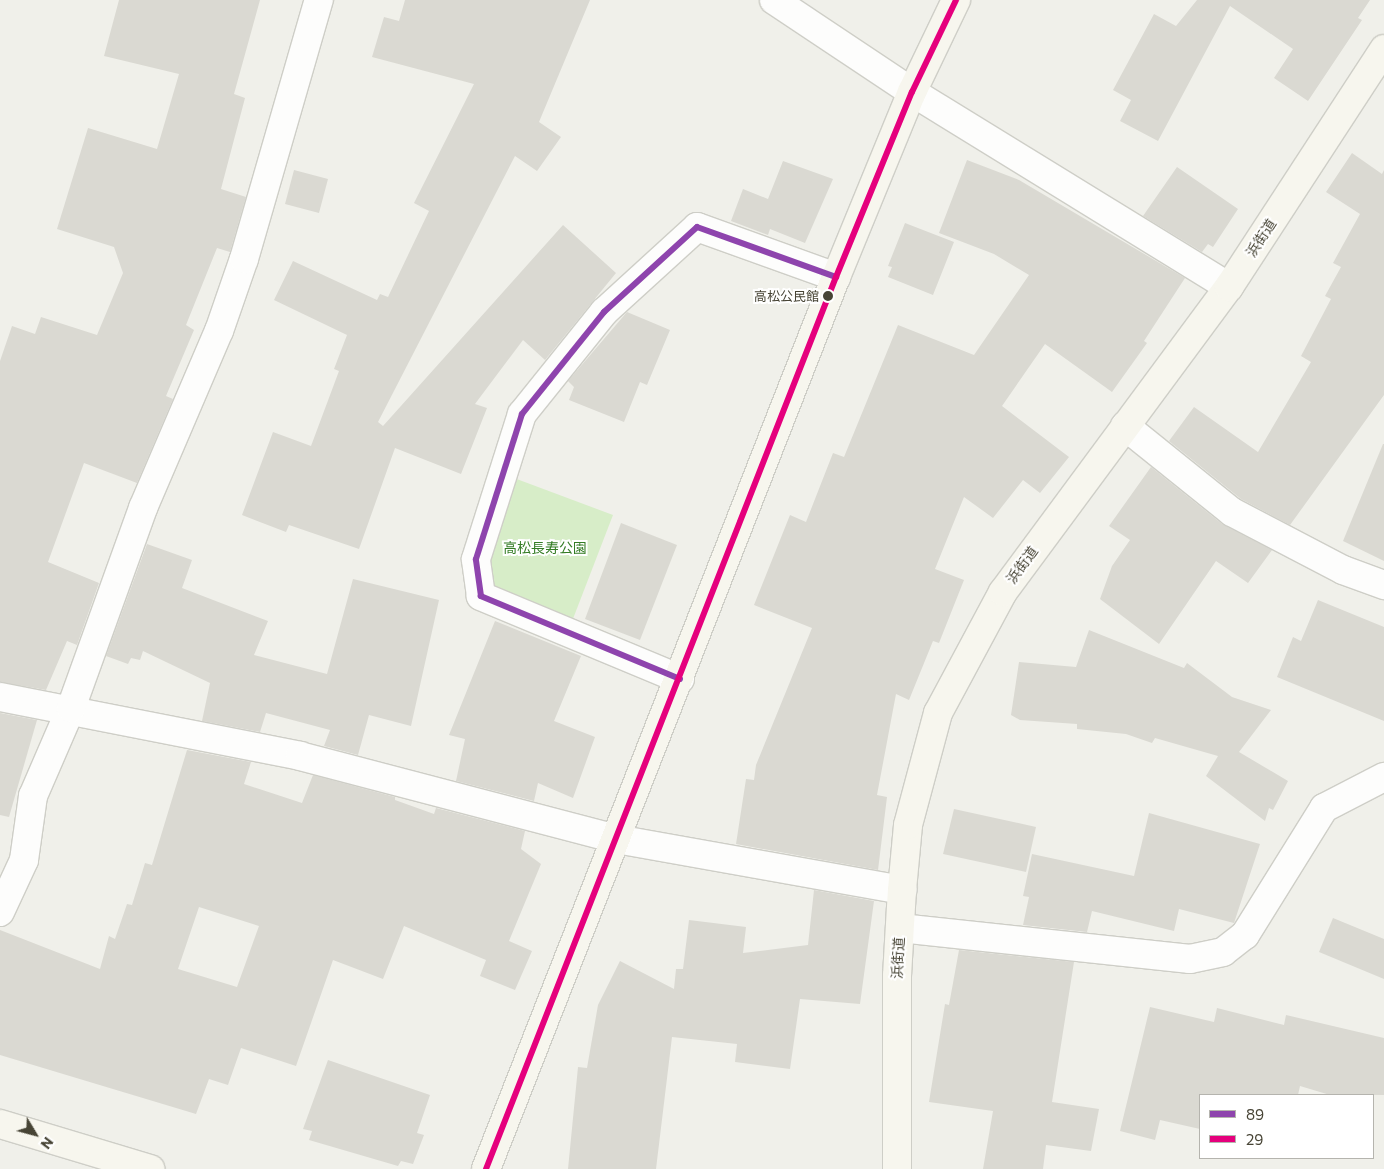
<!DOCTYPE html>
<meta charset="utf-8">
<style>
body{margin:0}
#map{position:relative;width:1384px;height:1169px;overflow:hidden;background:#f0f0ea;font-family:Commissioner,"Noto Sans JP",sans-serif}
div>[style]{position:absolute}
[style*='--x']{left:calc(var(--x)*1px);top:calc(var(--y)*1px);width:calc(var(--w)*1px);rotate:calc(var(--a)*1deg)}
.green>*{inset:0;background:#d7edc8}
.building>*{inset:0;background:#dad9d2}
.roads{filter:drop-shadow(1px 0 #cecec7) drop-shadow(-1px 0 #cecec7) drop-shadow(0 1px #cecec7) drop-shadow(0 -1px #cecec7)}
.street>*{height:28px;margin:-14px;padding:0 14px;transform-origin:14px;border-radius:14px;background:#fdfdfc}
.secondary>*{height:28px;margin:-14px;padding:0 14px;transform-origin:14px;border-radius:14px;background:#f7f6ee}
.bus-1>*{height:6px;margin:-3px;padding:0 3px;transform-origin:3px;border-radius:3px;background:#8e44ad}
.bus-2>*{height:6px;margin:-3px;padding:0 3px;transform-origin:3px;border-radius:3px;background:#e5007d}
.dots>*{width:14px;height:14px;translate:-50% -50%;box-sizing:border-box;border:2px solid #fff;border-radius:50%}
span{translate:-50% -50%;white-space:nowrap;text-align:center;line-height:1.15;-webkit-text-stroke:4px #fff;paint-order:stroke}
.bus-label{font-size:13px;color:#474435}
.right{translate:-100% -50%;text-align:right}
.street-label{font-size:14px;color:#474435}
.park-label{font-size:14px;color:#347c25}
.legend{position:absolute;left:1199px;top:1094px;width:175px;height:65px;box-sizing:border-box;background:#fff;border:1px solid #b5b4ae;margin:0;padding:6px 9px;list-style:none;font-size:15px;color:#474435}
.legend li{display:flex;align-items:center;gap:10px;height:25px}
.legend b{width:25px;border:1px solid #b5b4ae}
.north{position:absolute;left:10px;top:1109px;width:50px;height:50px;-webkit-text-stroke:4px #fff;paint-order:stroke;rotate:127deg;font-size:14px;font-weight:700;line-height:20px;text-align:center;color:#474435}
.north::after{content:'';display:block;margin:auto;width:18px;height:22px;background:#474435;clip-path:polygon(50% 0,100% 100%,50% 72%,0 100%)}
</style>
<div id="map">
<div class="green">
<div style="clip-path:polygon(514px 478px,613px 515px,571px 624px,497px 591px,486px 565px)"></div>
</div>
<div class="building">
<div style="clip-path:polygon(119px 0,260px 0,234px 94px,245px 98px,221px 189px,246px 197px,230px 252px,217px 248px,186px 325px,194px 330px,166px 396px,173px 399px,137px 483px,84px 463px,48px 562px,99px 583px,77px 645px,67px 641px,46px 690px,0 682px,0 361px,12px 326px,35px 334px,41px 317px,97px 335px,123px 273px,114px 247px,57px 229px,88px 128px,157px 149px,179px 74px,104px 56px)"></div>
<div style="clip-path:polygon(405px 0,590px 0,539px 122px,561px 137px,537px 171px,515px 156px,378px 422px,383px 426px,563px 225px,616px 273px,545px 360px,523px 340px,475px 404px,487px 408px,461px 474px,395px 448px,359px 549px,289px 525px,286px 532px,242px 515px,273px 432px,311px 446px,339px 371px,334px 369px,347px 335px,274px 300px,293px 261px,377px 300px,380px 294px,388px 297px,429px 211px,414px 203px,474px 84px,372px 57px,384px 17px,399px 21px)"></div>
<div style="clip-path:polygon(1197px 0,1370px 0,1358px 18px,1362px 20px,1308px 101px,1274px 78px,1293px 49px,1230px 6px,1158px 141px,1120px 121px,1131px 100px,1113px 90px,1154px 14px,1176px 26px)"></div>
<div style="clip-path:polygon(1352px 153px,1382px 174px,1384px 170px,1384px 395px,1290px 525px,1241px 499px,1169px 441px,1194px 407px,1258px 452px,1311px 362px,1301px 356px,1331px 299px,1325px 296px,1341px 267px,1333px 263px,1360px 214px,1326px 192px)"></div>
<div style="clip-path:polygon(967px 160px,1019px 180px,1185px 278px,1144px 341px,1147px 343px,1112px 392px,1045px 344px,1002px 406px,1069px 457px,1040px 493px,1023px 480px,993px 518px,964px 497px,935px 569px,964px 580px,939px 643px,933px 641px,909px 700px,896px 694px,877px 795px,887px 797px,878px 870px,736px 844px,746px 779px,754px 780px,756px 765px,812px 628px,754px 605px,790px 515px,806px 522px,833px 453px,844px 457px,898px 325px,974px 355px,1029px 275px,994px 254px,939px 233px)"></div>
<div style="clip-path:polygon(783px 161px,833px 179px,805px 243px,770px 229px,768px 235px,731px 221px,743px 189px,768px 199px)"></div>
<div style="clip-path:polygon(1177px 167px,1238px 209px,1213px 247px,1208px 244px,1202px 252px,1143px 216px)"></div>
<div style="clip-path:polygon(294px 170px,328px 179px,319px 213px,285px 204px)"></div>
<div style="clip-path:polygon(905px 223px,954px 242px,933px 295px,888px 277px,892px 267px,888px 266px)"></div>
<div style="clip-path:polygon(627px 312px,670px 330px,647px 385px,640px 382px,624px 422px,569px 400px,574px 387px,568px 381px)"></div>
<div style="clip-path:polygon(1383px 444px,1384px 444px,1384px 561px,1343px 541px)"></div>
<div style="clip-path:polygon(1151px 467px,1222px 524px,1272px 550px,1248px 583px,1216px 561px,1159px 644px,1100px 599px,1112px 566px,1130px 540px,1109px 526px)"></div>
<div style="clip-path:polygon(621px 523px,677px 545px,640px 640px,585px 619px)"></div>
<div style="clip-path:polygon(147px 544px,192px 560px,182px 588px,268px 621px,254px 655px,327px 674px,353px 579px,439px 600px,411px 726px,369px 715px,358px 755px,324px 746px,330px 730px,266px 713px,260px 732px,202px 721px,210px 683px,143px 651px,140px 660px,131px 658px,128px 664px,106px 656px)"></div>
<div style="clip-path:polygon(1318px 600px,1384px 627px,1384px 721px,1277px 677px,1293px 637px,1301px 641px)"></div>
<div style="clip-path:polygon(495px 621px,581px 656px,554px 721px,595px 737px,573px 798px,538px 783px,534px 801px,456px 781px,465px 739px,449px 735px)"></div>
<div style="clip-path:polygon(1089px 630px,1184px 668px,1187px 663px,1232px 697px,1271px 710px,1239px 752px,1288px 781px,1273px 810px,1269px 808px,1265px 821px,1206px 776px,1218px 756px,1155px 738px,1152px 743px,1126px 734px,1077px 729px,1077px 724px,1020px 720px,1011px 715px,1019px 662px,1076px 667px)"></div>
<div style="clip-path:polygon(0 713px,37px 720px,9px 817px,0 815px)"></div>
<div style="clip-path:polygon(evenodd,187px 750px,251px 762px,244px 784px,302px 803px,313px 775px,395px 797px,395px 800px,434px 814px,436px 808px,525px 831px,521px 849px,541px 864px,509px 941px,532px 951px,515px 990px,480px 976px,486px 960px,404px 926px,383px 979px,333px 960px,296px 1066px,241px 1048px,228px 1085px,209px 1079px,196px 1114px,0 1055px,0 930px,100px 969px,109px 936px,115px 939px,127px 904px,132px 905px,145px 863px,152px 865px,187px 750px,199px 907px,259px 926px,237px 987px,178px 969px,199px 907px)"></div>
<div style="clip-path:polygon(954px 809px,1036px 827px,1026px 872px,943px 854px)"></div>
<div style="clip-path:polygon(1149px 813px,1260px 844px,1234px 923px,1179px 909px,1174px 931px,1092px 911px,1087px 932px,1023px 925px,1029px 897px,1023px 896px,1032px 854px,1134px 876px)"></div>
<div style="clip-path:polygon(814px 890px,874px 901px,860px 1004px,800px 999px,790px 1069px,735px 1062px,737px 1044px,672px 1037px,656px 1169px,568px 1169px,578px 1067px,587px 1068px,598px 1005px,620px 961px,674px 989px,676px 969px,683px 969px,689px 920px,746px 927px,743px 953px,808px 945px)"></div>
<div style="clip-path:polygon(1333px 918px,1384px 939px,1384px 979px,1319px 952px)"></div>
<div style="clip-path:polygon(959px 950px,1074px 962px,1052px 1102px,1099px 1109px,1091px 1151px,1046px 1145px,1043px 1169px,983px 1169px,993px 1111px,929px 1102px,945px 1004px,949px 1005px)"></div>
<div style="clip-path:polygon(1150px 1007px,1214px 1022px,1217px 1008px,1284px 1025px,1286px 1015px,1384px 1038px,1384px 1095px,1330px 1095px,1300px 1086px,1298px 1095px,1200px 1095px,1200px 1129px,1160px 1120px,1155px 1140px,1120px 1131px)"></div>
<div style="clip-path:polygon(328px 1060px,430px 1095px,417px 1133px,424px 1135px,413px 1164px,401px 1161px,398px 1166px,309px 1140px,312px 1131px,303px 1129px)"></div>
</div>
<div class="roads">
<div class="street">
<div style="--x:774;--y:0;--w:166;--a:33.7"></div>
<div style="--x:912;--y:92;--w:372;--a:31.6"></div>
<div style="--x:1125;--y:426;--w:137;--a:38.8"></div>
<div style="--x:1232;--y:512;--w:125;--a:27.6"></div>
<div style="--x:1343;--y:570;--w:44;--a:20.1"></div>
<div style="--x:680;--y:679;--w:216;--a:-157.4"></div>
<div style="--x:481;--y:596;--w:37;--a:-98"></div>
<div style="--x:476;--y:559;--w:152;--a:-72.4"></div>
<div style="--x:522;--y:414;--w:131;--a:-51.2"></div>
<div style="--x:604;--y:312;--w:126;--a:-42.4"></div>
<div style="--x:697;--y:227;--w:148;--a:19.8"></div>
<div style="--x:0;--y:697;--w:306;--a:11.1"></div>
<div style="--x:300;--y:756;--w:327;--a:14.7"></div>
<div style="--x:616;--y:839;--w:291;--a:10.1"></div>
<div style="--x:0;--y:912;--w:57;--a:-65.2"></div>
<div style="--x:24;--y:860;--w:65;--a:-82"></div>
<div style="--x:33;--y:796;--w:96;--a:-66.6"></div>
<div style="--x:71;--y:708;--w:213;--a:-70.2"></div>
<div style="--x:143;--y:508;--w:193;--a:-66.8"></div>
<div style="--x:219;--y:331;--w:76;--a:-70.9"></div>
<div style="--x:244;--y:259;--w:270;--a:-73.9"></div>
<div style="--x:900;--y:928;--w:292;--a:6.1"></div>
<div style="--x:1190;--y:959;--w:34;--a:-12"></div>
<div style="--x:1223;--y:952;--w:28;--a:-38"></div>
<div style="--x:1245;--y:935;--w:150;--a:-58.1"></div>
<div style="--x:1324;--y:808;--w:68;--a:-27.3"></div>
</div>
<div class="secondary">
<div style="--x:0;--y:1124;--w:157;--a:16.7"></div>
<div style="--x:486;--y:1169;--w:958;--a:-68.58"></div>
<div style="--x:836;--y:277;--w:200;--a:-67.7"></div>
<div style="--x:912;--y:92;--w:102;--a:-64.4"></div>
<div style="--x:897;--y:1169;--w:193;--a:-90"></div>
<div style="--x:897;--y:976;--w:86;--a:-86.7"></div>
<div style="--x:902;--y:890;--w:65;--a:-84.7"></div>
<div style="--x:908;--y:825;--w:116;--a:-75"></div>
<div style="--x:938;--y:713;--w:137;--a:-61.8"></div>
<div style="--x:1003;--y:592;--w:380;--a:-53.5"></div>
<div style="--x:1229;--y:287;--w:284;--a:-56.9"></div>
</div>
</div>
<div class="bus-1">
<div style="--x:680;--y:679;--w:216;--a:-157.4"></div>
<div style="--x:481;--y:596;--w:37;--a:-98"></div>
<div style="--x:476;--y:559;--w:152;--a:-72.4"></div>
<div style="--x:522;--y:414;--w:131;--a:-51.2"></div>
<div style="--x:604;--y:312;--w:126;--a:-42.4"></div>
<div style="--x:697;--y:227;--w:148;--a:19.8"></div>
</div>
<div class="bus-2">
<div style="--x:486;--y:1169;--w:958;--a:-68.58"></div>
<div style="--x:836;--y:277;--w:200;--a:-67.7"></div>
<div style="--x:912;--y:92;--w:102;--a:-64.4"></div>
</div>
<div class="dots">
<div style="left:828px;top:296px;background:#474435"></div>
</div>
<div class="bus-label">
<span class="right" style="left:819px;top:296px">高松公民館</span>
</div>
<div class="street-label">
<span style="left:1261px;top:238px;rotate:-57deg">浜街道</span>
<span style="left:1022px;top:565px;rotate:-54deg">浜街道</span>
<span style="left:898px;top:958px;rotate:-87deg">浜街道</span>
</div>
<div class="park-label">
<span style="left:545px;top:548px">高松長寿公園</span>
</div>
<ul class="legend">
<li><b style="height:6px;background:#8e44ad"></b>89</li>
<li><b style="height:6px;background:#e5007d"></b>29</li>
</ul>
<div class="north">N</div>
</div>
